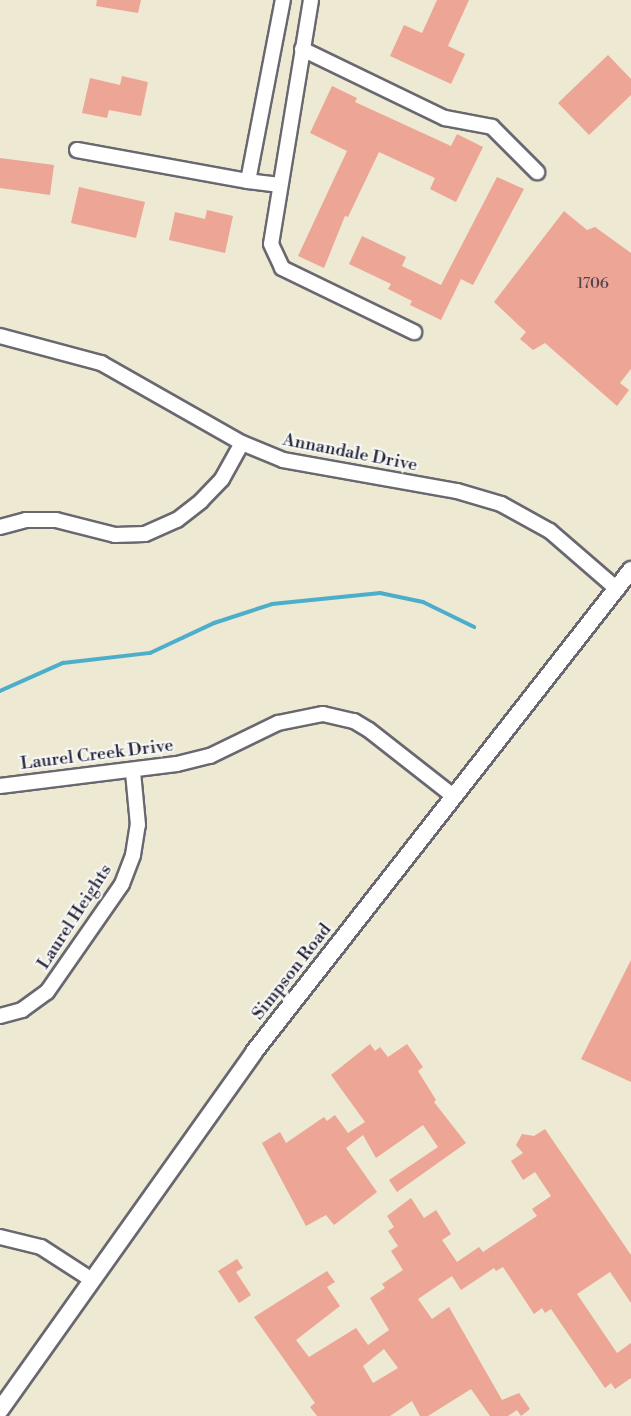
<!DOCTYPE html>
<style>
body{margin:0}
#map{position:relative;width:631px;height:1416px;overflow:hidden;background:#ede9d2;font-family:"Libre Bodoni",serif}
div>[style]{position:absolute}
[style*='--x']{left:calc(var(--x)*1px);top:calc(var(--y)*1px);width:calc(var(--w)*1px);rotate:calc(var(--a)*1deg)}
.stream>*{height:4px;margin:-2px;padding:0 2px;transform-origin:2px;border-radius:2px;background:#4daecc}
.building>*{inset:0;background:#eda595}
.roads{filter:drop-shadow(2px 0 #696870) drop-shadow(-2px 0 #696870) drop-shadow(0 2px #696870) drop-shadow(0 -2px #696870)}
.minor>*{height:14px;margin:-7px;padding:0 7px;transform-origin:7px;border-radius:7px;background:#fff}
.tertiary>*{height:16px;margin:-8px;padding:0 8px;transform-origin:8px;border-radius:8px;background:#fff}
span{translate:-50% -50%;white-space:nowrap;text-align:center;line-height:1.15;-webkit-text-stroke:4.5px #f6f6f2;paint-order:stroke}
.number-label{font-size:15px;color:#554352}
.number-label span{-webkit-text-stroke-width:0}
.street-label{font-size:18px;color:#22223b}
</style>
<div id="map">
<div class="stream">
<div style="--x:0;--y:691;--w:69;--a:-24"></div>
<div style="--x:63;--y:663;--w:88;--a:-6.6"></div>
<div style="--x:150;--y:653;--w:71;--a:-25.1"></div>
<div style="--x:214;--y:623;--w:61;--a:-18.1"></div>
<div style="--x:272;--y:604;--w:109;--a:-5.8"></div>
<div style="--x:380;--y:593;--w:44;--a:11.8"></div>
<div style="--x:423;--y:602;--w:57;--a:26.1"></div>
</div>
<div class="building">
<div style="clip-path:polygon(97px 0,141px 0,138px 13px,96px 6px)"></div>
<div style="clip-path:polygon(437px 0,469px 0,448px 46px,465px 54px,451px 84px,390px 56px,404px 25px,422px 33px)"></div>
<div style="clip-path:polygon(608px 55px,631px 79px,631px 95px,589px 135px,558px 103px)"></div>
<div style="clip-path:polygon(122px 76px,148px 82px,141px 116px,109px 110px,107px 118px,82px 113px,90px 78px,120px 85px)"></div>
<div style="clip-path:polygon(332px 86px,357px 98px,355px 102px,451px 146px,457px 134px,483px 147px,456px 202px,430px 189px,435px 178px,379px 152px,348px 217px,345px 216px,324px 268px,298px 256px,347px 151px,310px 133px)"></div>
<div style="clip-path:polygon(0 158px,54px 165px,50px 195px,0 188px)"></div>
<div style="clip-path:polygon(497px 177px,524px 189px,473px 285px,461px 279px,441px 320px,410px 305px,412px 301px,388px 289px,391px 284px,349px 264px,362px 236px,406px 257px,402px 266px,441px 285px)"></div>
<div style="clip-path:polygon(79px 187px,145px 202px,136px 238px,71px 223px)"></div>
<div style="clip-path:polygon(207px 210px,233px 216px,225px 253px,169px 240px,175px 212px,205px 219px)"></div>
<div style="clip-path:polygon(564px 211px,587px 230px,595px 227px,631px 253px,631px 369px,620px 383px,629px 390px,617px 406px,545px 343px,533px 350px,520px 339px,526px 332px,494px 302px)"></div>
<div style="clip-path:polygon(631px 960px,631px 1082px,581px 1059px)"></div>
<div style="clip-path:polygon(370px 1044px,375px 1051px,380px 1047px,388px 1057px,407px 1044px,423px 1067px,418px 1071px,436px 1100px,434px 1102px,466px 1143px,397px 1192px,389px 1180px,438px 1147px,423px 1125px,376px 1158px,363px 1135px,346px 1148px,377px 1192px,334px 1225px,326px 1215px,306px 1226px,262px 1143px,280px 1132px,286px 1143px,324px 1117px,327px 1121px,335px 1115px,348px 1133px,365px 1122px,331px 1075px)"></div>
<div style="clip-path:polygon(evenodd,545px 1129px,631px 1255px,631px 1303px,610px 1272px,577px 1294px,617px 1353px,631px 1343px,631px 1378px,615px 1389px,611px 1383px,605px 1388px,551px 1309px,545px 1313px,542px 1308px,534px 1314px,503px 1267px,496px 1271px,494px 1268px,461px 1290px,452px 1276px,418px 1299px,432px 1319px,449px 1307px,502px 1400px,519px 1393px,530px 1409px,521px 1416px,517px 1410px,508px 1416px,490px 1416px,471px 1389px,428px 1416px,420px 1416px,412px 1401px,390px 1416px,317px 1416px,310px 1407px,315px 1403px,254px 1317px,327px 1271px,335px 1282px,327px 1287px,340px 1306px,296px 1340px,309px 1357px,356px 1328px,368px 1345px,389px 1330px,370px 1298px,385px 1288px,382px 1284px,403px 1270px,391px 1251px,398px 1246px,388px 1231px,394px 1227px,387px 1216px,411px 1198px,424px 1218px,436px 1210px,451px 1234px,442px 1240px,457px 1262px,479px 1247px,483px 1252px,537px 1216px,532px 1209px,551px 1196px,535px 1172px,523px 1180px,511px 1161px,523px 1153px,516px 1145px,522px 1134px,534px 1136px,545px 1129px,384px 1349px,398px 1368px,373px 1383px,363px 1366px,384px 1349px)"></div>
<div style="clip-path:polygon(237px 1259px,243px 1268px,236px 1272px,251px 1295px,239px 1303px,218px 1271px)"></div>
</div>
<div class="roads">
<div class="minor">
<div style="--x:311;--y:0;--w:247;--a:99.3"></div>
<div style="--x:271;--y:244;--w:26;--a:65"></div>
<div style="--x:282;--y:268;--w:147;--a:25.9"></div>
<div style="--x:302;--y:49;--w:159;--a:25.8"></div>
<div style="--x:445;--y:118;--w:48;--a:10.8"></div>
<div style="--x:492;--y:127;--w:64;--a:45"></div>
<div style="--x:77;--y:150;--w:174;--a:10.3"></div>
<div style="--x:280;--y:185;--w:32;--a:-173"></div>
<div style="--x:248;--y:181;--w:184;--a:-79.1"></div>
<div style="--x:0;--y:336;--w:105;--a:15"></div>
<div style="--x:101;--y:363;--w:162;--a:29.6"></div>
<div style="--x:242;--y:443;--w:44;--a:22.5"></div>
<div style="--x:283;--y:460;--w:177;--a:10.1"></div>
<div style="--x:457;--y:491;--w:46;--a:16.5"></div>
<div style="--x:501;--y:504;--w:56;--a:28.9"></div>
<div style="--x:550;--y:531;--w:89;--a:40.9"></div>
<div style="--x:0;--y:527;--w:27;--a:-15"></div>
<div style="--x:26;--y:520;--w:30;--a:0"></div>
<div style="--x:56;--y:520;--w:61;--a:14.3"></div>
<div style="--x:115;--y:535;--w:30;--a:-2"></div>
<div style="--x:145;--y:534;--w:35;--a:-24"></div>
<div style="--x:177;--y:520;--w:31;--a:-38"></div>
<div style="--x:201;--y:501;--w:30;--a:-46"></div>
<div style="--x:222;--y:479;--w:41;--a:-60.9"></div>
<div style="--x:0;--y:786;--w:178;--a:-7.1"></div>
<div style="--x:177;--y:764;--w:34;--a:-14"></div>
<div style="--x:210;--y:756;--w:76;--a:-25.9"></div>
<div style="--x:278;--y:723;--w:46;--a:-11.3"></div>
<div style="--x:323;--y:714;--w:32;--a:13"></div>
<div style="--x:354;--y:721;--w:17;--a:31"></div>
<div style="--x:369;--y:730;--w:105;--a:38.1"></div>
<div style="--x:0;--y:1016;--w:23;--a:-15"></div>
<div style="--x:22;--y:1010;--w:31;--a:-36"></div>
<div style="--x:47;--y:992;--w:131;--a:-55.2"></div>
<div style="--x:122;--y:884;--w:31;--a:-69"></div>
<div style="--x:133;--y:855;--w:30;--a:-81"></div>
<div style="--x:138;--y:825;--w:53;--a:-95.4"></div>
<div style="--x:0;--y:1237;--w:42;--a:13.7"></div>
<div style="--x:41;--y:1247;--w:61;--a:32.9"></div>
</div>
<div class="tertiary">
<div style="--x:0;--y:1410;--w:439;--a:-54.6"></div>
<div style="--x:254;--y:1052;--w:612;--a:-51.97"></div>
</div>
</div>
<div class="number-label">
<span style="left:593px;top:284px">1706</span>
</div>
<div class="street-label">
<span style="left:350px;top:453px;rotate:11deg">Annandale Drive</span>
<span style="left:97px;top:755px;rotate:-7deg">Laurel Creek Drive</span>
<span style="left:75px;top:917px;rotate:-57deg">Laurel Heights</span>
<span style="left:292px;top:972px;rotate:-52deg">Simpson Road</span>
</div>
</div>
